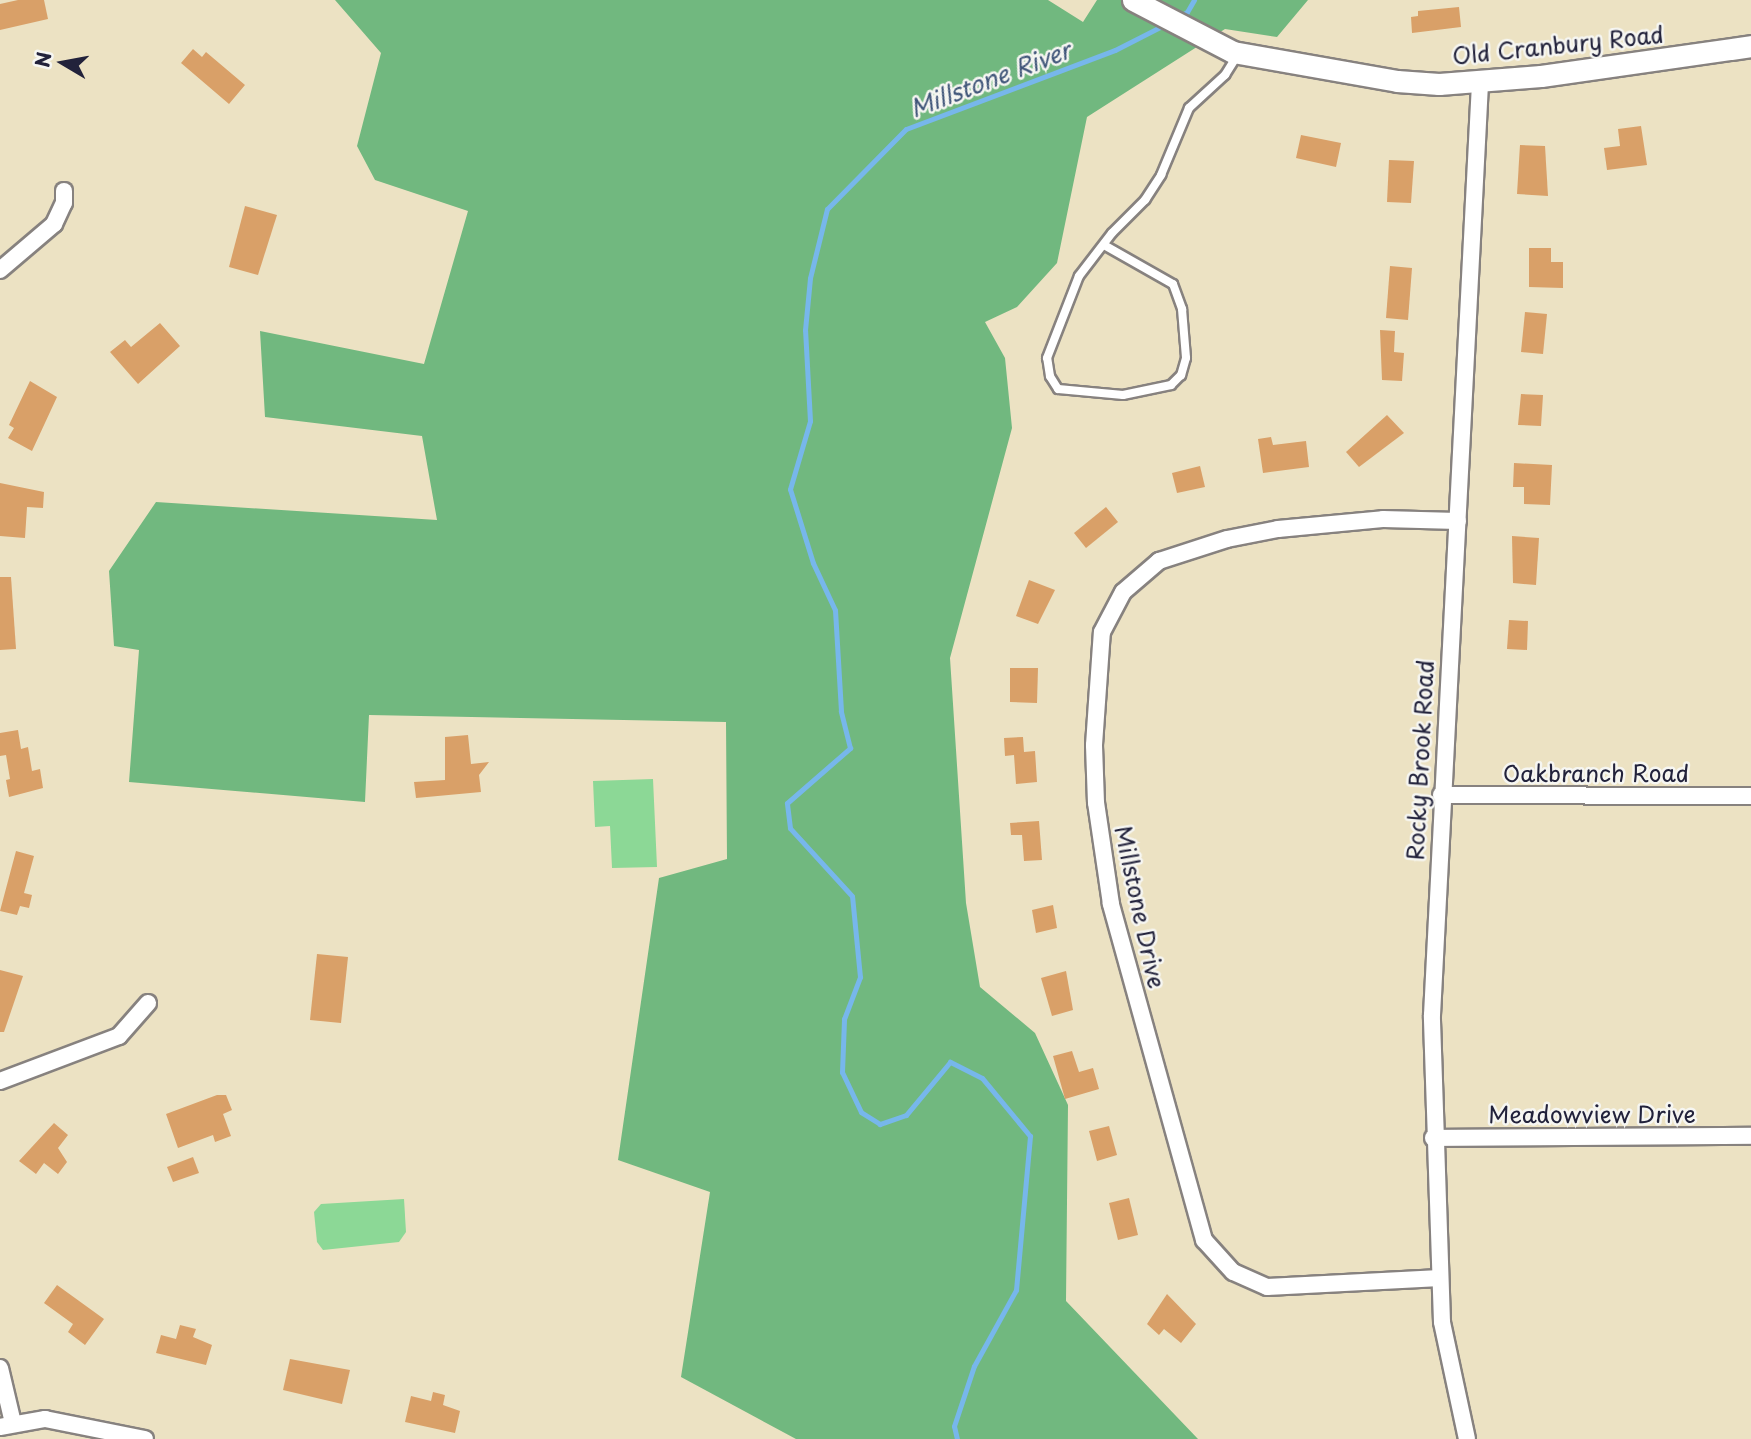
<!DOCTYPE html>
<style>
body{margin:0}
#map{position:relative;width:1751px;height:1439px;overflow:hidden;background:#ece2c3;font-family:"Playpen Sans",sans-serif}
div>[style]{position:absolute}
[style*='--x']{left:calc(var(--x)*1px);top:calc(var(--y)*1px);width:calc(var(--w)*1px);rotate:calc(var(--a)*1deg)}
.green>*{inset:0;background:#8cd896}
.forest>*{inset:0;background:#71b87f}
.stream>*{height:5px;margin:-2.5px;padding:0 2.5px;transform-origin:2.5px;border-radius:2.5px;background:#77b7eb}
.building>*{inset:0;background:#d9a068}
.roads{filter:drop-shadow(2px 0 #87827f) drop-shadow(-2px 0 #87827f) drop-shadow(0 2px #87827f) drop-shadow(0 -2px #87827f)}
.service>*{height:8px;margin:-4px;padding:0 4px;transform-origin:4px;border-radius:4px;background:#fff}
.minor>*{height:16px;margin:-8px;padding:0 8px;transform-origin:8px;border-radius:8px;background:#fff}
.tertiary>*{height:21px;margin:-10.5px;padding:0 10.5px;transform-origin:10.5px;border-radius:10.5px;background:#fff}
span{translate:-50% -50%;white-space:nowrap;text-align:center;line-height:1.15;-webkit-text-stroke:5px #f6f6f2;paint-order:stroke}
.street-label{font-size:23px;color:#22223b}
.water-label{font-size:24px;color:#405679;font-style:italic}
.north{position:absolute;left:28px;top:28px;width:70px;height:70px;-webkit-text-stroke:5px #f6f6f2;paint-order:stroke;rotate:280deg;font-size:19px;font-weight:700;line-height:28px;text-align:center;color:#22223b}
.north::after{content:'';display:block;margin:auto;width:24px;height:32px;background:#22223b;clip-path:polygon(50% 0,100% 100%,50% 72%,0 100%)}
</style>
<div id="map">
<div class="green">
<div style="clip-path:polygon(653px 779px,657px 867px,612px 868px,610px 826px,595px 827px,593px 781px)"></div>
<div style="clip-path:polygon(404px 1199px,406px 1232px,399px 1242px,323px 1250px,317px 1242px,314px 1212px,321px 1204px)"></div>
</div>
<div class="forest">
<div style="clip-path:polygon(335px 0,1048px 0,1083px 22px,1097px 0,1308px 0,1277px 37px,1225px 29px,1087px 117px,1057px 263px,1017px 307px,985px 322px,1005px 358px,1012px 428px,950px 658px,966px 903px,980px 987px,1035px 1033px,1068px 1105px,1066px 1301px,1198px 1439px,796px 1439px,681px 1377px,710px 1192px,618px 1160px,659px 878px,727px 859px,726px 722px,369px 715px,365px 802px,129px 782px,139px 650px,114px 646px,109px 571px,156px 502px,437px 520px,422px 436px,265px 417px,260px 331px,424px 364px,468px 211px,375px 180px,357px 146px,381px 53px)"></div>
</div>
<div class="stream">
<div style="--x:1178;--y:17;--w:10;--a:-29"></div>
<div style="--x:1187;--y:12;--w:14;--a:-60"></div>
<div style="--x:957;--y:1439;--w:13;--a:-103"></div>
<div style="--x:954;--y:1426;--w:63;--a:-71.6"></div>
<div style="--x:974;--y:1366;--w:87;--a:-61.1"></div>
<div style="--x:1016;--y:1290;--w:155;--a:-84.8"></div>
<div style="--x:1030;--y:1136;--w:75;--a:-129.6"></div>
<div style="--x:982;--y:1078;--w:36;--a:-153"></div>
<div style="--x:950;--y:1062;--w:69;--a:129.7"></div>
<div style="--x:906;--y:1115;--w:28;--a:161"></div>
<div style="--x:880;--y:1124;--w:22;--a:-148"></div>
<div style="--x:861;--y:1112;--w:44;--a:-115.4"></div>
<div style="--x:842;--y:1072;--w:53;--a:-87.8"></div>
<div style="--x:844;--y:1019;--w:45;--a:-69.1"></div>
<div style="--x:860;--y:977;--w:81;--a:-95.6"></div>
<div style="--x:852;--y:896;--w:92;--a:-132.4"></div>
<div style="--x:790;--y:828;--w:25;--a:-97"></div>
<div style="--x:787;--y:803;--w:84;--a:-41.1"></div>
<div style="--x:850;--y:748;--w:38;--a:-104"></div>
<div style="--x:841;--y:711;--w:101;--a:-93.4"></div>
<div style="--x:835;--y:610;--w:52;--a:-115.1"></div>
<div style="--x:813;--y:563;--w:77;--a:-107.3"></div>
<div style="--x:790;--y:489;--w:71;--a:-73.6"></div>
<div style="--x:810;--y:421;--w:91;--a:-93.1"></div>
<div style="--x:805;--y:330;--w:52;--a:-84.5"></div>
<div style="--x:810;--y:278;--w:71;--a:-76.2"></div>
<div style="--x:827;--y:209;--w:112;--a:-45.4"></div>
<div style="--x:906;--y:129;--w:223;--a:-20.7"></div>
<div style="--x:1115;--y:50;--w:57;--a:-27"></div>
</div>
<div class="building">
<div style="clip-path:polygon(18px 0,44px 0,48px 19px,0 30px,0 4px)"></div>
<div style="clip-path:polygon(1459px 7px,1461px 27px,1412px 33px,1411px 17px,1418px 16px,1418px 11px)"></div>
<div style="clip-path:polygon(193px 49px,202px 57px,206px 52px,245px 85px,229px 104px,181px 63px)"></div>
<div style="clip-path:polygon(1641px 126px,1647px 165px,1607px 170px,1604px 148px,1620px 146px,1618px 129px)"></div>
<div style="clip-path:polygon(1301px 135px,1341px 143px,1336px 167px,1296px 158px)"></div>
<div style="clip-path:polygon(1520px 145px,1545px 146px,1548px 196px,1517px 194px)"></div>
<div style="clip-path:polygon(1389px 160px,1414px 161px,1411px 203px,1387px 202px)"></div>
<div style="clip-path:polygon(245px 206px,277px 215px,258px 275px,229px 267px)"></div>
<div style="clip-path:polygon(1529px 248px,1551px 248px,1551px 262px,1563px 262px,1563px 288px,1529px 287px)"></div>
<div style="clip-path:polygon(1390px 266px,1412px 268px,1408px 320px,1386px 318px)"></div>
<div style="clip-path:polygon(1525px 312px,1547px 314px,1543px 354px,1521px 352px)"></div>
<div style="clip-path:polygon(160px 323px,180px 346px,138px 384px,110px 352px,125px 340px,131px 347px)"></div>
<div style="clip-path:polygon(1380px 330px,1395px 331px,1394px 352px,1404px 353px,1402px 381px,1382px 380px)"></div>
<div style="clip-path:polygon(30px 381px,57px 397px,32px 451px,8px 438px,14px 428px,9px 425px)"></div>
<div style="clip-path:polygon(1521px 394px,1543px 395px,1541px 426px,1518px 425px)"></div>
<div style="clip-path:polygon(1387px 415px,1404px 433px,1359px 467px,1346px 452px)"></div>
<div style="clip-path:polygon(1271px 437px,1273px 445px,1306px 441px,1309px 467px,1263px 473px,1258px 439px)"></div>
<div style="clip-path:polygon(1514px 463px,1552px 465px,1550px 505px,1524px 504px,1524px 487px,1513px 487px)"></div>
<div style="clip-path:polygon(1200px 466px,1205px 487px,1177px 493px,1172px 473px)"></div>
<div style="clip-path:polygon(0 483px,44px 492px,43px 508px,27px 507px,25px 538px,0 536px)"></div>
<div style="clip-path:polygon(1106px 507px,1118px 522px,1086px 548px,1074px 533px)"></div>
<div style="clip-path:polygon(1512px 536px,1539px 538px,1536px 585px,1513px 583px)"></div>
<div style="clip-path:polygon(0 577px,11px 577px,16px 649px,0 650px)"></div>
<div style="clip-path:polygon(1029px 580px,1055px 590px,1038px 624px,1016px 616px)"></div>
<div style="clip-path:polygon(1509px 620px,1528px 621px,1527px 650px,1507px 649px)"></div>
<div style="clip-path:polygon(1010px 668px,1038px 668px,1037px 703px,1010px 702px)"></div>
<div style="clip-path:polygon(18px 730px,21px 749px,28px 747px,32px 771px,40px 769px,43px 788px,9px 797px,6px 780px,10px 779px,6px 755px,0 756px,0 733px)"></div>
<div style="clip-path:polygon(468px 735px,471px 764px,489px 762px,479px 775px,481px 792px,416px 798px,414px 782px,445px 780px,445px 737px)"></div>
<div style="clip-path:polygon(1023px 737px,1024px 752px,1035px 751px,1037px 782px,1016px 784px,1014px 755px,1005px 756px,1004px 738px)"></div>
<div style="clip-path:polygon(1039px 821px,1042px 860px,1024px 861px,1022px 835px,1011px 835px,1010px 823px)"></div>
<div style="clip-path:polygon(16px 851px,34px 856px,24px 893px,32px 895px,29px 908px,20px 906px,17px 915px,0 911px)"></div>
<div style="clip-path:polygon(1053px 905px,1057px 928px,1036px 933px,1032px 910px)"></div>
<div style="clip-path:polygon(317px 954px,348px 957px,341px 1023px,310px 1020px)"></div>
<div style="clip-path:polygon(0 970px,23px 976px,4px 1032px,0 1032px)"></div>
<div style="clip-path:polygon(1066px 971px,1073px 1010px,1052px 1016px,1041px 978px)"></div>
<div style="clip-path:polygon(1072px 1051px,1079px 1072px,1093px 1068px,1099px 1089px,1065px 1099px,1053px 1056px)"></div>
<div style="clip-path:polygon(217px 1095px,226px 1095px,232px 1110px,223px 1114px,231px 1136px,215px 1142px,213px 1135px,178px 1148px,166px 1114px)"></div>
<div style="clip-path:polygon(54px 1123px,68px 1135px,58px 1148px,67px 1162px,58px 1174px,44px 1163px,36px 1174px,19px 1161px)"></div>
<div style="clip-path:polygon(1109px 1126px,1117px 1155px,1097px 1161px,1089px 1131px)"></div>
<div style="clip-path:polygon(193px 1157px,199px 1173px,173px 1182px,167px 1167px)"></div>
<div style="clip-path:polygon(1129px 1198px,1138px 1235px,1118px 1240px,1109px 1203px)"></div>
<div style="clip-path:polygon(57px 1285px,104px 1319px,85px 1345px,68px 1332px,73px 1324px,44px 1303px)"></div>
<div style="clip-path:polygon(1167px 1294px,1196px 1324px,1181px 1343px,1164px 1329px,1159px 1335px,1147px 1324px)"></div>
<div style="clip-path:polygon(180px 1325px,196px 1329px,193px 1337px,212px 1345px,206px 1365px,156px 1353px,161px 1335px,176px 1339px)"></div>
<div style="clip-path:polygon(290px 1359px,350px 1370px,342px 1404px,283px 1390px)"></div>
<div style="clip-path:polygon(433px 1392px,445px 1395px,443px 1405px,460px 1411px,455px 1433px,405px 1422px,411px 1396px,431px 1401px)"></div>
</div>
<div class="roads">
<div class="service">
<div style="--x:1104;--y:245;--w:79;--a:29.5"></div>
<div style="--x:1173;--y:284;--w:27;--a:70"></div>
<div style="--x:1182;--y:309;--w:49;--a:85.3"></div>
<div style="--x:1186;--y:358;--w:18;--a:106"></div>
<div style="--x:1181;--y:375;--w:14;--a:135"></div>
<div style="--x:1171;--y:385;--w:49;--a:168.2"></div>
<div style="--x:1123;--y:395;--w:65;--a:-174.7"></div>
<div style="--x:1058;--y:389;--w:15;--a:-122"></div>
<div style="--x:1050;--y:376;--w:18;--a:-99"></div>
<div style="--x:1047;--y:358;--w:88;--a:-68.7"></div>
<div style="--x:1079;--y:276;--w:54;--a:-52.5"></div>
<div style="--x:1112;--y:233;--w:47;--a:-45"></div>
<div style="--x:1145;--y:200;--w:30;--a:-57"></div>
<div style="--x:1161;--y:175;--w:73;--a:-67.3"></div>
<div style="--x:1189;--y:108;--w:49;--a:-42.5"></div>
<div style="--x:1225;--y:75;--w:25;--a:-58"></div>
</div>
<div class="minor">
<div style="--x:0;--y:270;--w:71;--a:-40.4"></div>
<div style="--x:54;--y:224;--w:23;--a:-65"></div>
<div style="--x:64;--y:203;--w:12;--a:-90"></div>
<div style="--x:1441;--y:795;--w:310;--a:0.2"></div>
<div style="--x:0;--y:1081;--w:127;--a:-20.7"></div>
<div style="--x:119;--y:1036;--w:44;--a:-48.7"></div>
<div style="--x:1433;--y:1138;--w:318;--a:-0.4"></div>
<div style="--x:1440;--y:1278;--w:173;--a:177"></div>
<div style="--x:1267;--y:1287;--w:37;--a:-156"></div>
<div style="--x:1233;--y:1272;--w:43;--a:-132.2"></div>
<div style="--x:1204;--y:1240;--w:349;--a:-105.5"></div>
<div style="--x:1111;--y:904;--w:102;--a:-98.4"></div>
<div style="--x:1096;--y:803;--w:58;--a:-92"></div>
<div style="--x:1094;--y:745;--w:113;--a:-86"></div>
<div style="--x:1102;--y:632;--w:45;--a:-62.3"></div>
<div style="--x:1123;--y:592;--w:48;--a:-40.7"></div>
<div style="--x:1159;--y:561;--w:71;--a:-17.9"></div>
<div style="--x:1227;--y:539;--w:52;--a:-11.1"></div>
<div style="--x:1278;--y:529;--w:105;--a:-5.4"></div>
<div style="--x:1383;--y:519;--w:75;--a:1.5"></div>
<div style="--x:0;--y:1368;--w:57;--a:76.7"></div>
<div style="--x:0;--y:1427;--w:46;--a:-10.1"></div>
<div style="--x:45;--y:1419;--w:102;--a:11.3"></div>
<div style="--x:1467;--y:1439;--w:120;--a:-102.1"></div>
<div style="--x:1442;--y:1322;--w:307;--a:-91.9"></div>
<div style="--x:1432;--y:1015;--w:934;--a:-87.05"></div>
</div>
<div class="tertiary">
<div style="--x:1133;--y:0;--w:113;--a:27.5"></div>
<div style="--x:1233;--y:52;--w:167;--a:10"></div>
<div style="--x:1397;--y:81;--w:42;--a:4.1"></div>
<div style="--x:1439;--y:84;--w:102;--a:-4.5"></div>
<div style="--x:1541;--y:76;--w:212;--a:-8.1"></div>
</div>
</div>
<div class="street-label">
<span style="left:1558px;top:45px;rotate:-6deg">Old Cranbury Road</span>
<span style="left:1420px;top:760px;rotate:-87deg">Rocky Brook Road</span>
<span style="left:1596px;top:773px">Oakbranch Road</span>
<span style="left:1140px;top:907px;rotate:78deg">Millstone Drive</span>
<span style="left:1592px;top:1114px">Meadowview Drive</span>
</div>
<div class="water-label">
<span style="left:990px;top:79px;rotate:-21deg">Millstone River</span>
</div>
<div class="north">N</div>
</div>
